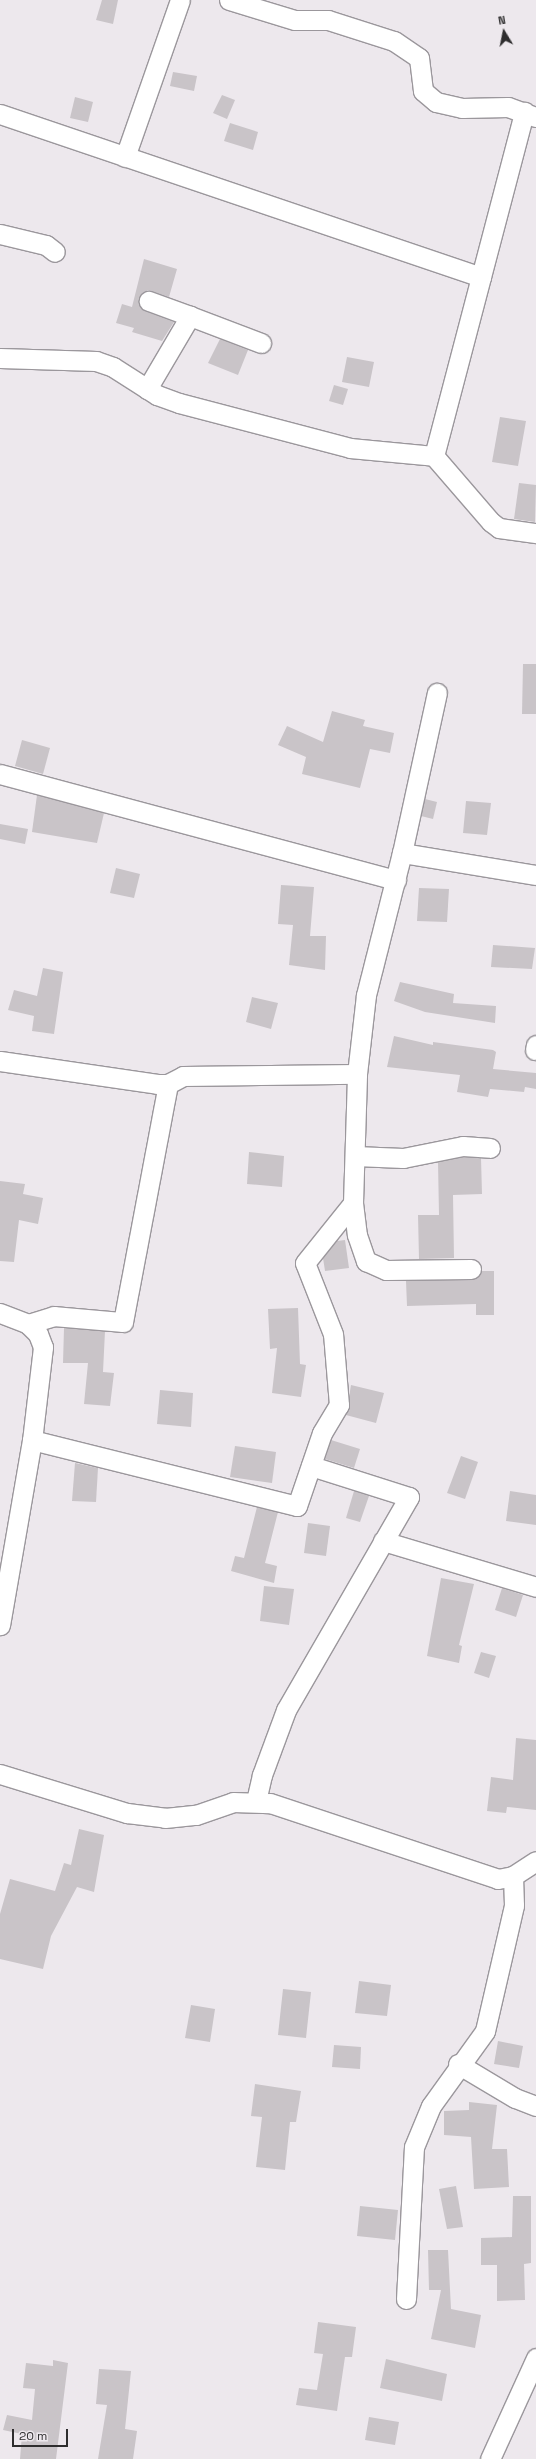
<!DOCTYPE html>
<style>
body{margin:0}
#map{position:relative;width:536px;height:2459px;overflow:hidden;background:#ede8ed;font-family:"Space Grotesk",sans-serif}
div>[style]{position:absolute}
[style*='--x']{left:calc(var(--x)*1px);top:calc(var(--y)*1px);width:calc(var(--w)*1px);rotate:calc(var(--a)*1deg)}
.building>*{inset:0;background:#c9c4c8}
.roads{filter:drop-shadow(1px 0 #9b979c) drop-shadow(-1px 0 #9b979c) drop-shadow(0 1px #9b979c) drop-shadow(0 -1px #9b979c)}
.minor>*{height:19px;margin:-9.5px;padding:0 9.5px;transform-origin:9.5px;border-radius:9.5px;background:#fff}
span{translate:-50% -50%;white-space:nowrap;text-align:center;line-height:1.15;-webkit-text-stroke:4px #ede8ed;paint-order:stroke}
.north{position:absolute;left:484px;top:12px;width:40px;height:40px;-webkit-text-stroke:3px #ede8ed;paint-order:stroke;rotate:350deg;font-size:11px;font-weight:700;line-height:16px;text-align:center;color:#2e2d2e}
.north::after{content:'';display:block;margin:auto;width:14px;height:18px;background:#2e2d2e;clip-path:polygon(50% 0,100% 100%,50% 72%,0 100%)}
.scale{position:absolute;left:12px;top:2429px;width:56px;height:18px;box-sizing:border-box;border:2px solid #2e2d2e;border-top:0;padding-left:5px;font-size:12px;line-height:14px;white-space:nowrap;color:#2e2d2e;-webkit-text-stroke:3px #ede8ed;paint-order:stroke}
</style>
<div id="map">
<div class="building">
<div style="clip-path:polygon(102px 0,118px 0,113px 24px,96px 20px)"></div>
<div style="clip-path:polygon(173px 72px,197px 76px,194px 91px,170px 86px)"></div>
<div style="clip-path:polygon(222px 95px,235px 100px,227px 119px,213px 113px)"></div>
<div style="clip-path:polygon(75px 97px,93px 102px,88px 122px,70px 118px)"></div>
<div style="clip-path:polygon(230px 123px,258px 132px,253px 150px,224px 141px)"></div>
<div style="clip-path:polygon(144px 259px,177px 269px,169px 297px,148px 290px,139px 298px,145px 311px,174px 322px,162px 341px,132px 332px,134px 328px,116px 323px,122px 304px,132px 307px)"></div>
<div style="clip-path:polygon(220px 339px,248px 350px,238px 375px,208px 363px)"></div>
<div style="clip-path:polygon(347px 357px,374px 362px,369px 387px,342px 382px)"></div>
<div style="clip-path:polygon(334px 385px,348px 389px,343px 405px,329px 401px)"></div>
<div style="clip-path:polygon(500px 417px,526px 421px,518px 466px,492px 462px)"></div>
<div style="clip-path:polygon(519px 483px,536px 485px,535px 522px,514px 519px)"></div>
<div style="clip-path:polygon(523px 664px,536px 664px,536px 714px,522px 714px)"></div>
<div style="clip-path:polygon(332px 711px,365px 720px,363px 726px,394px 733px,390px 753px,370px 749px,360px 788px,302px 774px,306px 757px,278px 745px,287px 726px,323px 742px)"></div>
<div style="clip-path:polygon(22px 740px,50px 748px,43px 774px,15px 766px)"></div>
<div style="clip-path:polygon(37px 795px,104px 813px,97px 843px,32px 832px)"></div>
<div style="clip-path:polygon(425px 799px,437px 802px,433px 819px,421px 816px)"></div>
<div style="clip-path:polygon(466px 801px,491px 803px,487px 835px,463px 833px)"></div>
<div style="clip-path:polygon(0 824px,28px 829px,25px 844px,0 839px)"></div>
<div style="clip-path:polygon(116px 868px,140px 874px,134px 898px,110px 893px)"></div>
<div style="clip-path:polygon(281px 885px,314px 887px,310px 936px,326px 936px,325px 970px,289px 965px,293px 925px,278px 924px)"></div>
<div style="clip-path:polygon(419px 888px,449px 889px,447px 922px,417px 921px)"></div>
<div style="clip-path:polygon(493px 945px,535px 948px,532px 969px,491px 967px)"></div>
<div style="clip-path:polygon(43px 968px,63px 972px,54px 1034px,32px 1031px,34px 1016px,8px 1010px,14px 990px,37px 996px)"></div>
<div style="clip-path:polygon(400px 982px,454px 994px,453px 1003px,496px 1006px,495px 1023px,425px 1012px,394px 1001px)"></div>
<div style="clip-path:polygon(252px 997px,278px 1003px,271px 1029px,246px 1022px)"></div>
<div style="clip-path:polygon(394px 1036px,433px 1045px,433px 1042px,493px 1050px,496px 1052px,493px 1069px,536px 1073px,536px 1089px,525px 1087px,524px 1092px,490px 1089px,488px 1097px,457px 1092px,460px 1075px,387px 1067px)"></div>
<div style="clip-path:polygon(249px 1152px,284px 1156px,282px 1187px,247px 1184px)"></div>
<div style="clip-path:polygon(464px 1157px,481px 1158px,482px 1194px,453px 1195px,454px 1258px,419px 1259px,418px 1215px,439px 1215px,438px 1162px)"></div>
<div style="clip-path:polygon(0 1181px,25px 1184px,23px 1194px,43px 1198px,38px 1224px,19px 1220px,14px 1262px,0 1261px)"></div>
<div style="clip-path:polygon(345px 1240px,349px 1268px,325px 1271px,323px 1258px,337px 1241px)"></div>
<div style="clip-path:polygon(482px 1271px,494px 1271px,494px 1315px,476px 1315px,476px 1304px,407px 1306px,406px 1281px,471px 1280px)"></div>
<div style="clip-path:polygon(298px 1308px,300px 1364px,306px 1365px,301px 1397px,272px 1393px,277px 1348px,270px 1349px,268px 1309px)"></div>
<div style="clip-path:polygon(64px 1328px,105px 1331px,103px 1372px,114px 1373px,110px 1406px,84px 1404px,88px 1363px,63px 1363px)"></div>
<div style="clip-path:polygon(351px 1385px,384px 1393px,376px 1423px,346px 1415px)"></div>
<div style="clip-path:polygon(160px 1390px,193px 1393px,191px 1427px,157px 1424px)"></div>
<div style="clip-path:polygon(331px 1440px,360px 1449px,354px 1468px,325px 1459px)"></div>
<div style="clip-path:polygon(235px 1446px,276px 1452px,272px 1483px,230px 1477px)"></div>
<div style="clip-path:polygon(461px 1456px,478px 1462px,465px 1499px,447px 1493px)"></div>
<div style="clip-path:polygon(75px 1463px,98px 1468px,96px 1502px,72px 1501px)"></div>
<div style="clip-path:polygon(354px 1491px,369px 1496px,360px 1522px,346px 1518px)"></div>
<div style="clip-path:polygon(510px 1491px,536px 1495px,536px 1525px,506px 1521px)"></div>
<div style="clip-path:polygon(257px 1507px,278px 1512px,265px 1563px,277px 1566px,274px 1583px,231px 1571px,235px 1556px,244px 1558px)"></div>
<div style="clip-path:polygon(308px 1523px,330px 1526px,326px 1556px,304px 1553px)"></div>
<div style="clip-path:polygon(441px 1578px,474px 1584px,459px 1645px,462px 1646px,459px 1663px,427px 1656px)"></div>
<div style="clip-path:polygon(264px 1586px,294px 1589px,289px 1625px,260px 1621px)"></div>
<div style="clip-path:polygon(502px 1588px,523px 1595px,516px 1617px,495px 1610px)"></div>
<div style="clip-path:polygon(481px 1652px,496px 1656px,489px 1678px,474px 1673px)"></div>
<div style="clip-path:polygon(516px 1738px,536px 1740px,536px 1810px,507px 1807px,506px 1813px,487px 1811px,491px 1777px,513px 1780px)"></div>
<div style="clip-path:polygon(79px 1829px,104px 1835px,94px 1892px,77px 1887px,51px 1936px,43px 1969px,0 1959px,0 1914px,10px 1879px,55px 1891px,64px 1863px,71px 1865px)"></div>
<div style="clip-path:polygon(359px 1981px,391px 1985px,387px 2016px,355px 2013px)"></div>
<div style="clip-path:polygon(283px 1989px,311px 1992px,306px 2038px,278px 2035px)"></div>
<div style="clip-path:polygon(191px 2005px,215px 2009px,210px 2042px,185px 2038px)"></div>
<div style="clip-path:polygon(498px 2041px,523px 2046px,519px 2068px,494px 2064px)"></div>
<div style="clip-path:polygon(334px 2045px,361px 2047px,360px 2069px,332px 2067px)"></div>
<div style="clip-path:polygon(255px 2084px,301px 2091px,296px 2122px,290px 2122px,285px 2170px,256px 2167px,262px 2117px,251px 2116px)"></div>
<div style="clip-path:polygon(469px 2102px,497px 2105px,492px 2149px,507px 2149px,509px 2187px,474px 2189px,471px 2137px,444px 2135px,444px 2111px,469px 2110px)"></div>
<div style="clip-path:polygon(456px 2186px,463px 2227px,447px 2229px,439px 2189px)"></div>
<div style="clip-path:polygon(513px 2196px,531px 2196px,531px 2263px,524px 2264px,525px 2300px,497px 2301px,497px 2265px,481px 2265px,481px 2238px,512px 2237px)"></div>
<div style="clip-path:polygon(360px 2206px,398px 2210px,395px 2240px,357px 2236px)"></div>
<div style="clip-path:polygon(428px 2250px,448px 2250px,451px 2309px,481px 2315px,475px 2348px,431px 2339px,441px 2290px,429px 2290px)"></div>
<div style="clip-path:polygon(318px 2322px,356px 2327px,352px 2357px,345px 2357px,337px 2411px,296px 2405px,299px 2388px,317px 2390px,323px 2354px,314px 2353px)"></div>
<div style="clip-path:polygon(386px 2359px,447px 2374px,442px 2401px,380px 2388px)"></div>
<div style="clip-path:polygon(53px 2360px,68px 2363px,56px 2459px,20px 2459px,22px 2434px,3px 2430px,7px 2415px,32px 2420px,35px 2389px,23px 2388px,26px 2363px,53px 2366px)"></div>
<div style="clip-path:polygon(99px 2369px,131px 2371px,125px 2429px,137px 2431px,133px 2459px,98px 2459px,107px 2405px,96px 2404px)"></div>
<div style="clip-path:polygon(369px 2417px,399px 2422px,395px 2445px,365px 2440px)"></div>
</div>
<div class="roads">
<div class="minor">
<div style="--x:229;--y:0;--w:69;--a:16.9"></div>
<div style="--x:295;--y:20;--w:33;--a:0"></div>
<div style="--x:328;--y:20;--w:69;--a:17.7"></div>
<div style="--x:394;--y:41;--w:30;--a:34"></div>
<div style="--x:419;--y:58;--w:33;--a:83"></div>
<div style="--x:423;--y:91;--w:17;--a:40"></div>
<div style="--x:436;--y:102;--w:27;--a:13"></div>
<div style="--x:462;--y:108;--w:46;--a:-1.2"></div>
<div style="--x:508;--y:107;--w:29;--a:20"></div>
<div style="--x:0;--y:114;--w:508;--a:18.72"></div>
<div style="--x:125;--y:157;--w:166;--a:-70.7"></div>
<div style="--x:0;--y:234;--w:47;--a:13.4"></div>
<div style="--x:46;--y:245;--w:11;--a:38"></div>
<div style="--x:190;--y:316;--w:76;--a:20.8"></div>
<div style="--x:0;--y:358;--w:96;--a:1.8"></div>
<div style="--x:96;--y:361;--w:18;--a:19"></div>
<div style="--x:113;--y:367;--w:52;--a:32.5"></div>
<div style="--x:157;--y:395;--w:23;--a:20"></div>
<div style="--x:179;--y:403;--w:177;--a:14.7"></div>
<div style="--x:350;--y:448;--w:84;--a:5.4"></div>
<div style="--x:434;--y:456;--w:87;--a:49.2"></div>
<div style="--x:491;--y:522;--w:10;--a:37"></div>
<div style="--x:499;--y:528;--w:37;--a:8"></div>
<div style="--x:147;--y:389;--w:85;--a:-59.5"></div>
<div style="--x:190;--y:316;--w:44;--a:-159.9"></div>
<div style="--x:434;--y:456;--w:356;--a:-75.3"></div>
<div style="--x:0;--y:774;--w:410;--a:15"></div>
<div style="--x:402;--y:853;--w:164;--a:-77.7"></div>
<div style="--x:535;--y:1050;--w:5;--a:-79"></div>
<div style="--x:0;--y:1061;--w:159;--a:8.3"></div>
<div style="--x:157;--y:1084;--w:11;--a:0"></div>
<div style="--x:168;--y:1084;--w:17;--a:-28"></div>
<div style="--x:183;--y:1076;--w:174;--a:-0.7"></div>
<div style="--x:355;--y:1156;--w:48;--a:2.4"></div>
<div style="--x:403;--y:1158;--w:61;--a:-11.3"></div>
<div style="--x:463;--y:1146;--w:27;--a:4"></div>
<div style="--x:353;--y:1203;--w:32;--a:83"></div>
<div style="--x:357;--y:1235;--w:28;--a:71"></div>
<div style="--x:366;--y:1261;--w:22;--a:24"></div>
<div style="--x:386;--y:1270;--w:85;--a:-0.7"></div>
<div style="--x:0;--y:1313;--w:30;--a:21"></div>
<div style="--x:28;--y:1324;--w:14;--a:45"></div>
<div style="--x:38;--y:1334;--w:14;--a:69"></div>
<div style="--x:43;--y:1347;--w:94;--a:96.7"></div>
<div style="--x:32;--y:1440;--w:188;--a:99.8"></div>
<div style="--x:28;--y:1324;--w:27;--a:-17"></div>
<div style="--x:54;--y:1316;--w:69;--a:5"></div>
<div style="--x:123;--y:1322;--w:242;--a:-79.3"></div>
<div style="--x:32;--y:1440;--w:273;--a:14"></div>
<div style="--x:297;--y:1506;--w:77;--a:-71.1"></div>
<div style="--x:322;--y:1433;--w:33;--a:-59"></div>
<div style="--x:339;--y:1405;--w:71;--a:-94.8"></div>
<div style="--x:333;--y:1334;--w:76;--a:-111.5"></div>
<div style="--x:305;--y:1263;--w:77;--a:-51.3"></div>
<div style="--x:353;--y:1203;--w:129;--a:-88.2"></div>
<div style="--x:357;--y:1074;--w:80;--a:-83.5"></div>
<div style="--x:366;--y:995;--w:146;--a:-75.8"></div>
<div style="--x:402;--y:853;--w:136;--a:9.3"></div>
<div style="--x:383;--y:1541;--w:160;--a:16.7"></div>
<div style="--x:0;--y:1774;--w:133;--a:17.1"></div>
<div style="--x:127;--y:1813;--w:38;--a:7"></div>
<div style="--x:165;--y:1818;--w:31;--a:-6"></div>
<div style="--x:196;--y:1815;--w:39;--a:-19"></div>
<div style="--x:233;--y:1802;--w:37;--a:2"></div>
<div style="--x:270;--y:1803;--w:240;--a:18.4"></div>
<div style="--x:498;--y:1879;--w:15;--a:-11"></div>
<div style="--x:513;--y:1876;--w:27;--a:-33"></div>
<div style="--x:256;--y:1801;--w:27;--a:-77"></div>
<div style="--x:262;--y:1775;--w:69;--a:-69.7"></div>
<div style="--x:286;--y:1710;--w:246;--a:-60"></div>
<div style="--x:409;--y:1497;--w:103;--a:-162.4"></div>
<div style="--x:458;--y:2064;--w:66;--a:30.8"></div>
<div style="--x:515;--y:2098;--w:22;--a:21"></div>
<div style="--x:406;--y:2299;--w:152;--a:-87"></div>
<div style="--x:414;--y:2147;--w:44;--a:-67.5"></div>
<div style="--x:431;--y:2106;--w:92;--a:-54.2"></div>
<div style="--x:485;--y:2031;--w:129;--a:-77"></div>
<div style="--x:514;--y:1905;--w:29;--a:-92"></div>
<div style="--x:490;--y:2459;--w:111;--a:-65.5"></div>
</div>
</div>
<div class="north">N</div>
<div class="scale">20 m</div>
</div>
